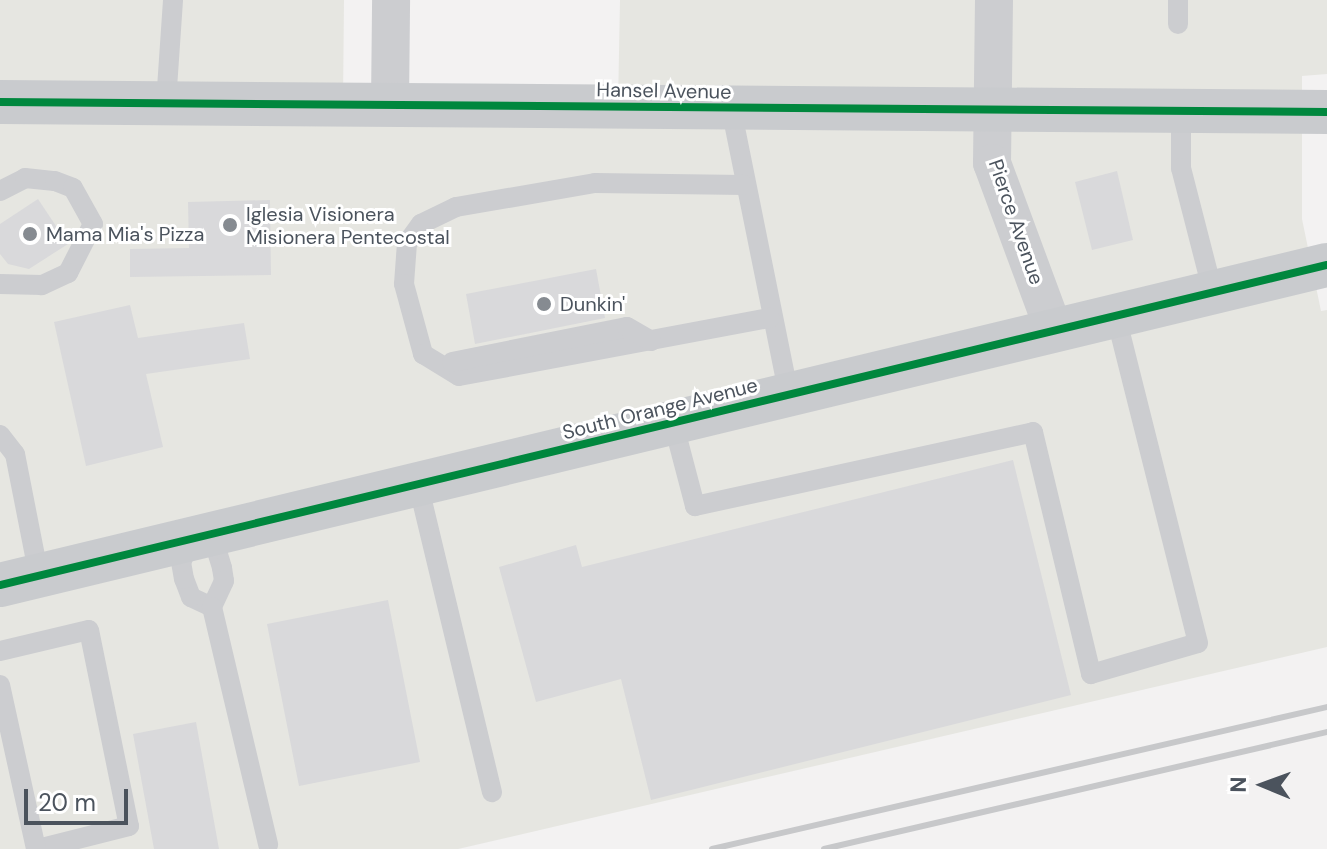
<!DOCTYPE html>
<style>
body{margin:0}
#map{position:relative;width:1327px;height:849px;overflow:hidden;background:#f3f2f2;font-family:"DM Sans",sans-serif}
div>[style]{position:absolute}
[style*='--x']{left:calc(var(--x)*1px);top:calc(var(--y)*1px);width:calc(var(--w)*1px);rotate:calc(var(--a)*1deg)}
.commercial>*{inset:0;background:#e6e6e1}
.building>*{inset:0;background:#d9d9db}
.lane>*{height:20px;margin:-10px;padding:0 10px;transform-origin:10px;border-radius:10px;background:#cccdd0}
.street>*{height:38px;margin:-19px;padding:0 19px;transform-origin:19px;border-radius:19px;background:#cccdd0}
.primary>*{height:44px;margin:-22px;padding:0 22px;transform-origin:22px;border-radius:22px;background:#c9cbce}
.rail>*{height:6px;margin:-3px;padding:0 3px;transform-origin:3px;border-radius:3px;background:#c7c8ca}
.cycleway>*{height:8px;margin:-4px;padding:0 4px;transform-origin:4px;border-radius:4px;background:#00873e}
.dots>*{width:22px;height:22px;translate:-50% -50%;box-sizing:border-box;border:4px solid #fff;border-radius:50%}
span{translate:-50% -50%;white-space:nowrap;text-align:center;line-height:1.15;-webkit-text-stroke:6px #fff;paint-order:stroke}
.street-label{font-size:20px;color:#4b535d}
.poi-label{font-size:20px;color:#4b535d}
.left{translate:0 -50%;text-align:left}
.north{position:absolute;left:1223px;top:745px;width:80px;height:80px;-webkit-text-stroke:6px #fff;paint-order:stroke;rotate:271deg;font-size:22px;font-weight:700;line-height:32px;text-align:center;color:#4b535d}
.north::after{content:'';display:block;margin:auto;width:28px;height:36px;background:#4b535d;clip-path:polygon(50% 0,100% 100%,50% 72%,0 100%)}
.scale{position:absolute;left:24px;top:789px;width:104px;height:36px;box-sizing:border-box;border:4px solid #4b535d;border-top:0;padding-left:10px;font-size:24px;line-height:28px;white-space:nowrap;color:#4b535d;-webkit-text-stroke:6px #fff;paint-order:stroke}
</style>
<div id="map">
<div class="commercial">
<div style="clip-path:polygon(0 0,344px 0,343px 102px,618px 105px,620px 0,1327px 0,1327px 74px,1302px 76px,1302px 219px,1321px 311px,1327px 310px,1327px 647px,458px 849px,0 849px)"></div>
</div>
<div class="building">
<div style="clip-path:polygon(1117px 171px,1133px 240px,1092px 250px,1075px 182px)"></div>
<div style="clip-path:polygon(38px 199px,68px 244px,29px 269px,8px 264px,0 254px,0 224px)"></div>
<div style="clip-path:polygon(270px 200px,271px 275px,130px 277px,130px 249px,189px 248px,188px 202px)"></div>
<div style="clip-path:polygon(596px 269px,605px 318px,475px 344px,466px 294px)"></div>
<div style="clip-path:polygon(130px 305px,138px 338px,244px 323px,250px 359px,146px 374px,163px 447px,86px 466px,54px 322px)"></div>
<div style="clip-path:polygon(1013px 460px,1071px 695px,651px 800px,621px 679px,536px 702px,499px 567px,576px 545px,582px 567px)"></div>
<div style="clip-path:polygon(388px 600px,420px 762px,299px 786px,267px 624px)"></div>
<div style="clip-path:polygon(196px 722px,219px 849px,154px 849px,133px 734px)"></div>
</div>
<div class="lane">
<div style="--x:1178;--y:24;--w:24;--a:-90"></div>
<div style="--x:166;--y:103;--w:103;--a:-86.1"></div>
<div style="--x:731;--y:108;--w:293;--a:78.6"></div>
<div style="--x:1181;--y:111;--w:57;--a:90"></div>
<div style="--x:1181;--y:168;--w:129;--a:75.6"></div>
<div style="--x:744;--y:185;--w:149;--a:-179.2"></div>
<div style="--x:595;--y:183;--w:141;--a:170.2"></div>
<div style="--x:456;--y:207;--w:39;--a:154"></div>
<div style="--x:421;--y:224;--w:24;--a:126"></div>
<div style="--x:407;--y:243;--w:41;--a:94.2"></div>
<div style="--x:404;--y:284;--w:73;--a:74.8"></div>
<div style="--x:423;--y:354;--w:42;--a:31.4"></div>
<div style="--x:459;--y:376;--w:316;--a:-10.6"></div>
<div style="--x:0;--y:191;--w:28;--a:-27"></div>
<div style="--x:25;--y:178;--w:30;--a:6"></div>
<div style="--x:55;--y:181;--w:19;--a:21"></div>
<div style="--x:73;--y:188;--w:41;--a:60.9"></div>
<div style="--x:93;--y:224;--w:55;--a:117"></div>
<div style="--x:68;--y:273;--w:29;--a:155"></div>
<div style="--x:42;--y:285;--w:42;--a:-178.6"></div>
<div style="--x:452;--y:362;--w:178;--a:-11.3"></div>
<div style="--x:627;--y:327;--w:28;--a:30"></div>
<div style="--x:673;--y:422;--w:87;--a:75.3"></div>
<div style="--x:695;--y:506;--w:346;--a:-12.3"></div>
<div style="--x:1033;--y:432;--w:249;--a:76.5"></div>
<div style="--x:1091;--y:674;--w:111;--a:-16.2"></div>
<div style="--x:1198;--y:643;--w:337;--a:-104.1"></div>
<div style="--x:0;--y:435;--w:24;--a:52"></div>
<div style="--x:15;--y:454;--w:124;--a:78.9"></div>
<div style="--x:418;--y:484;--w:317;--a:76.5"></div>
<div style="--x:212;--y:607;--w:23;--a:-155"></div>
<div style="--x:191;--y:597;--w:19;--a:-111"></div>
<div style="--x:184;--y:579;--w:17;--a:-100"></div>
<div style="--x:181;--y:562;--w:25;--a:-64"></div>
<div style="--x:192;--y:539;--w:26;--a:21"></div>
<div style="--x:216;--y:548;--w:21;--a:73"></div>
<div style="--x:222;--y:568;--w:13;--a:81"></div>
<div style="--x:224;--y:581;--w:29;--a:115"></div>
<div style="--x:212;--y:607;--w:244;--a:76.7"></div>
<div style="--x:0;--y:651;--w:91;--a:-13.3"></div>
<div style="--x:89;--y:630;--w:200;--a:78.5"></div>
<div style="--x:129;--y:826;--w:94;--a:165.8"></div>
<div style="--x:0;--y:685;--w:168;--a:77.6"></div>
</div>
<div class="street">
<div style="--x:994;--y:0;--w:163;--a:90.7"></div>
<div style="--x:992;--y:163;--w:179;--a:69.7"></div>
<div style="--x:390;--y:104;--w:104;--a:-89.4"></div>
</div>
<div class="primary">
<div style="--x:0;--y:102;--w:1327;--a:0.43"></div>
<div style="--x:0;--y:585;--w:1365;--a:-13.56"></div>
</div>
<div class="rail">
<div style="--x:712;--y:849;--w:631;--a:-13"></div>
<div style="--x:824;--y:849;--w:516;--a:-13.09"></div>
</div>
<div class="cycleway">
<div style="--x:0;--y:102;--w:1327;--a:0.43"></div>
<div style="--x:0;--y:585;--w:1365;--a:-13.56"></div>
</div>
<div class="dots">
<div style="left:230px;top:225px;background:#868b91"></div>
<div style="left:30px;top:234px;background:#868b91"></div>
<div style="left:544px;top:304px;background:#868b91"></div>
</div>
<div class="street-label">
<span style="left:664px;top:91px;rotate:1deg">Hansel Avenue</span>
<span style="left:1016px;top:222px;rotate:71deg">Pierce Avenue</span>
<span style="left:660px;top:409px;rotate:-14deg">South Orange Avenue</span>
</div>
<div class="poi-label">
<span class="left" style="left:246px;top:226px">Iglesia Visionera<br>Misionera Pentecostal</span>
<span class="left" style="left:46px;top:234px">Mama Mia's Pizza</span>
<span class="left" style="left:560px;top:304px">Dunkin'</span>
</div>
<div class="north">N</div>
<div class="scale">20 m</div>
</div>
